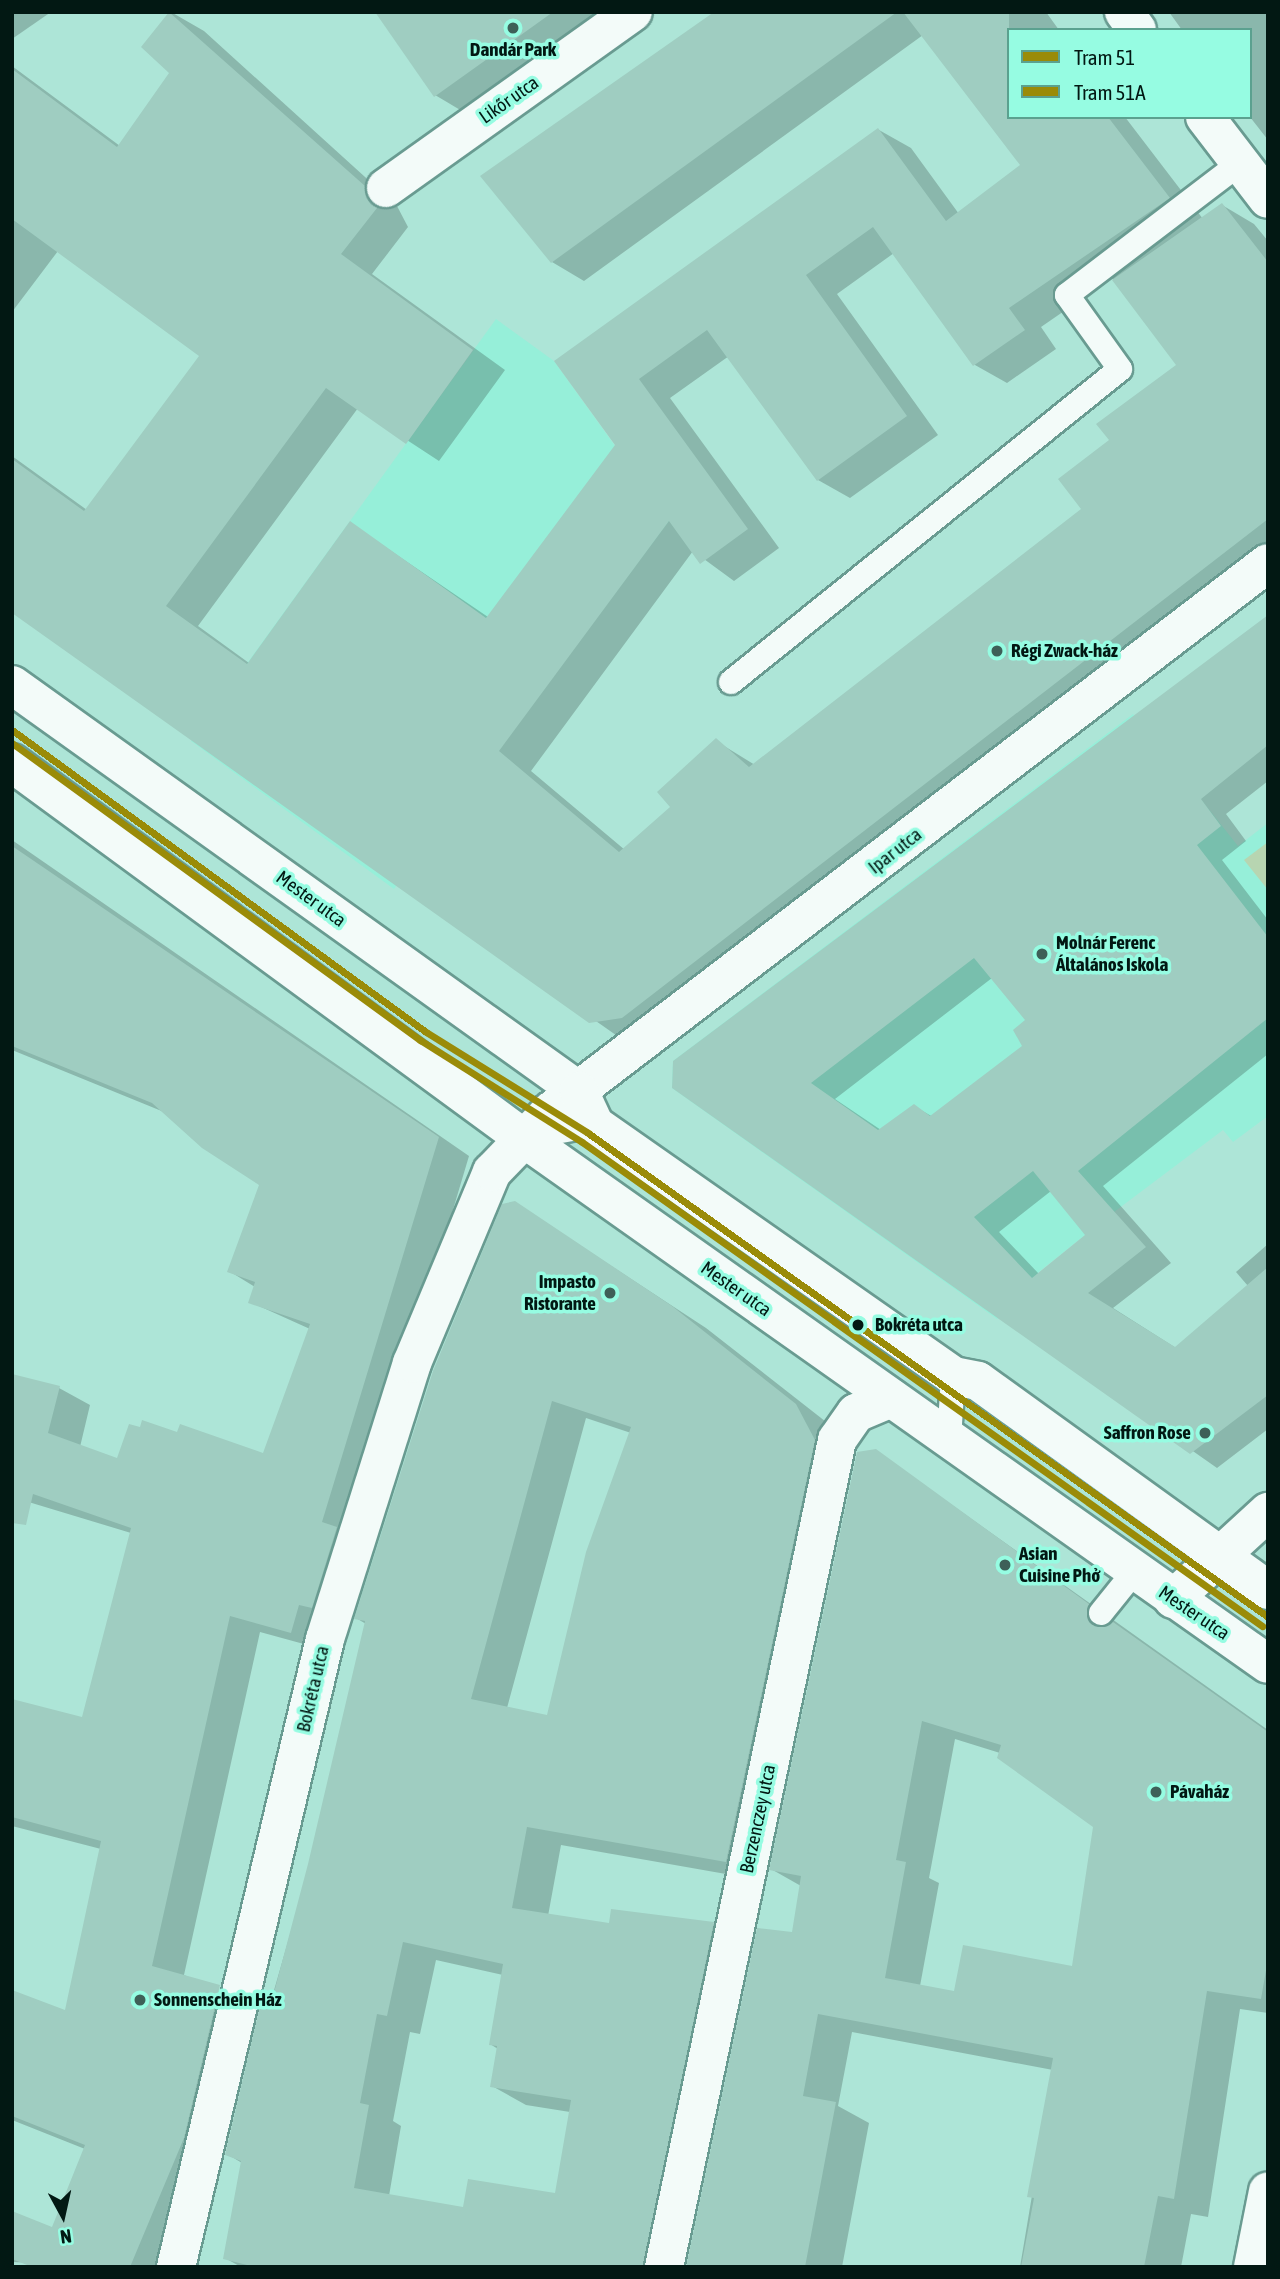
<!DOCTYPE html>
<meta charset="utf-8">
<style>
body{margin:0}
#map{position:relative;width:1280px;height:2279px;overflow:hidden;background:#ade5d7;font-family:"Asap Condensed",sans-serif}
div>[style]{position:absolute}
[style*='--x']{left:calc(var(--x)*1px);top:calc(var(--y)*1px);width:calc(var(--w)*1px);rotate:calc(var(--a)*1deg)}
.built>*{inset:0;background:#96efd9}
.green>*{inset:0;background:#b7d5b1}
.shadow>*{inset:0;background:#0003}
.building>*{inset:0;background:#9fcdc1}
.roads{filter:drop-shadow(2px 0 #699b91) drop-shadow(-2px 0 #699b91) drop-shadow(0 2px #699b91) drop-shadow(0 -2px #699b91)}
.lane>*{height:24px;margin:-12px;padding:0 12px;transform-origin:12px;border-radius:12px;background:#f3fbf9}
.street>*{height:38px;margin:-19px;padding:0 19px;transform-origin:19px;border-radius:19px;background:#f3fbf9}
.secondary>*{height:38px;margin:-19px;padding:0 19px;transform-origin:19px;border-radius:19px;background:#f3fbf9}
.tram-1>*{height:7px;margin:-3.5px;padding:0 3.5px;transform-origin:3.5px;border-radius:3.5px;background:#9a8b08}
.tram-2>*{height:7px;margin:-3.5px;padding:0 3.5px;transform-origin:3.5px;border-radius:3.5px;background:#9a8b08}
.dots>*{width:19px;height:19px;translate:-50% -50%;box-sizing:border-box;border:4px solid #96fce2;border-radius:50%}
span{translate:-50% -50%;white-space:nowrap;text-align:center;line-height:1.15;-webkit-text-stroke:7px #96fce2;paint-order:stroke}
.poi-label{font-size:19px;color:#021813;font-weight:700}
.left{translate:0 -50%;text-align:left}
.right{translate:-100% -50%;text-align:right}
.street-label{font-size:19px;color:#021813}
.stop-label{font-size:19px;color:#021813;font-weight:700}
.frame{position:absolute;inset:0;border:14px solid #021813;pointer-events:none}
.legend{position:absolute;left:1007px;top:28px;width:245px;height:91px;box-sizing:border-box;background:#96fce2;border:2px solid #5ba18f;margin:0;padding:9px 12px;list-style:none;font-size:21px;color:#021813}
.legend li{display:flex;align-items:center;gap:14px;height:35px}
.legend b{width:35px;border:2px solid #5ba18f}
.north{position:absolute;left:28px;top:2181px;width:70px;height:70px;-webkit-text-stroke:5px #96fce2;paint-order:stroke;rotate:172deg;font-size:19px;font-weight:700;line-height:28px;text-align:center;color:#021813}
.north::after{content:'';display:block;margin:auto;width:24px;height:32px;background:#021813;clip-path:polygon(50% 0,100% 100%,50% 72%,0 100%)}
</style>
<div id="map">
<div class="built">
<div style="clip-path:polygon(496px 319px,554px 361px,669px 521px,394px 889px,191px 741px)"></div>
<div style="clip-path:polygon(1133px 714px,1238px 846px,1268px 823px,1268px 1116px,1233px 1142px,1223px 1130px,1114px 1212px,1040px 1271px,997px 1319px,672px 1088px,673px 1061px)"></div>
</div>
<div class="green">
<div style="clip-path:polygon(1268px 842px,1268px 890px,1244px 860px)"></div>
</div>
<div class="shadow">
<div style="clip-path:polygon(12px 12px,51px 12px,12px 39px)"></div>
<div style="clip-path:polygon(evenodd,171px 12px,204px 31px,397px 206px,408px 227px,372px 274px,505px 370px,439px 461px,358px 408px,198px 626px,249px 663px,350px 523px,488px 617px,617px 445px,556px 361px,879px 130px,911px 148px,959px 214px,1022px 165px,923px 35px,584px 281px,552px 262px,717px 12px,1046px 12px,1059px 30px,1009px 30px,1009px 117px,1125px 117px,1203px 219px,1222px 205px,1254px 224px,1268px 241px,1268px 562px,623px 1040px,12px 612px,12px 456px,87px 510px,201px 356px,58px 251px,12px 312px,12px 66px,120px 146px,172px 72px,144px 47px,171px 12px,894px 253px,975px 365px,1007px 383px,1056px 349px,1041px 327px,1112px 278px,1179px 366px,1112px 440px,1084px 509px,755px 765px,716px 741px,673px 808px,625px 850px,531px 771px,693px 551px,734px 581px,779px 548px,670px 398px,729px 356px,818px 480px,850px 498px,938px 435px,837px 294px,894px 253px)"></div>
<div style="clip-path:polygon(377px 12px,611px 12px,467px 114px,435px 95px)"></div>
<div style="clip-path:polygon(1169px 12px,1268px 12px,1268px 140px,1250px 117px,1250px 30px,1182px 30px)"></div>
<div style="clip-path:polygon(evenodd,1268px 618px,1268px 781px,1226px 814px,1246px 841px,1222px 860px,1268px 920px,1268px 1054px,1103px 1186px,1171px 1263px,1113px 1308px,1176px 1348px,1248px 1286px,1236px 1272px,1268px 1244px,1268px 1429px,1217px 1468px,674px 1087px,1268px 618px,992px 978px,1027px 1020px,1025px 1047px,933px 1117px,914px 1106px,881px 1130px,835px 1099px,992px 978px,1268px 618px,1051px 1191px,1087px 1236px,1039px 1274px,999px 1232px,1051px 1191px)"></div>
<div style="clip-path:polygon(12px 840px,469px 1156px,322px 1649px,260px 1632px,184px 1975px,250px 2005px,168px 2267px,12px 2262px,12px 2213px,53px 2229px,85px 2149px,12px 2120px,12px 1992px,66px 2013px,101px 1849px,12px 1826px,12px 1701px,83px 1719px,131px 1533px,12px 1497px,59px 1388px,90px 1405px,80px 1447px,119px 1461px,178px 1434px,264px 1456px,310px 1329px,250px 1302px,255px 1287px,229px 1271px,261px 1184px,164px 1112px,12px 1050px)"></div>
<div style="clip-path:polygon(evenodd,515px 1203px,706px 1328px,830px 1425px,760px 1880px,561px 1845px,548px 1916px,610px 1925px,713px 1924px,747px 1943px,679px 2267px,241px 2267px,225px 2258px,242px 2163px,227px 2154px,310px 1865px,366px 1624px,356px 1618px,515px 1203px,586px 1418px,631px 1433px,549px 1717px,507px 1708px,586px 1418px,515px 1203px,436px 1960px,503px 1975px,490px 2044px,498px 2049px,492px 2086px,526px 2105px,570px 2112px,557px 2195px,464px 2209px,389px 2196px,401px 2126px,393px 2121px,410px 2032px,420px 2034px,436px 1960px)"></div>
<div style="clip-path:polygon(evenodd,876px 1451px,1268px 1730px,1268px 2013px,1240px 2009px,1208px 2217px,1191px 2214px,1181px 2267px,1020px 2267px,1053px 2070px,852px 2032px,838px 2106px,869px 2123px,842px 2267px,688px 2267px,794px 1934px,801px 1886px,771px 1869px,876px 1451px,955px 1739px,1000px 1753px,1095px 1826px,1074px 1968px,955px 1993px,920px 1986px,939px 1883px,929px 1878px,955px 1739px)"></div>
</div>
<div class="building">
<div style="clip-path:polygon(169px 12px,365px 186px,377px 208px,341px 254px,473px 350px,406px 444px,326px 388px,166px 606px,247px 664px,350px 521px,486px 618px,615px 445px,554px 361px,878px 128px,946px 221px,1020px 165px,903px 12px,1009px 12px,1009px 117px,1108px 117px,1170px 198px,1009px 308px,1025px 330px,973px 366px,873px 227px,806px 275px,907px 416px,817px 481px,707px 330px,639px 379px,748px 529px,700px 564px,669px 521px,499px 751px,619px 852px,670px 807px,657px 792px,716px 738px,749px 767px,1081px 509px,1058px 479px,1109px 440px,1096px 424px,1176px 365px,1112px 280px,1222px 203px,1268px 262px,1268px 519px,622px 1018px,589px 1023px,12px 613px,12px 459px,84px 511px,199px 356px,12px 219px,12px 69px,117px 147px,169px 73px,141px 47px)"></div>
<div style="clip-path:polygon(375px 12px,553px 12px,434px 97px)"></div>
<div style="clip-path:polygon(714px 12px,897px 12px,551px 263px,480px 176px)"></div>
<div style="clip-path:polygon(evenodd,1268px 615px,1268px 745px,1201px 799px,1221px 826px,1197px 845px,1268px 937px,1268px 1018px,1078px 1171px,1146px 1247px,1088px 1293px,1175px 1347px,1268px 1267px,1268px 1395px,1190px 1454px,672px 1088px,673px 1061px,1268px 615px,974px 958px,1025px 1020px,1013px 1030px,1022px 1046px,930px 1116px,914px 1104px,878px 1130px,811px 1083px,974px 958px,1268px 615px,1033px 1171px,1085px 1235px,1032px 1278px,974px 1217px,1033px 1171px)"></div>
<div style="clip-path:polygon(12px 846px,439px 1137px,322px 1522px,337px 1527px,312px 1608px,299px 1605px,291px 1633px,230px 1616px,152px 1966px,220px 1985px,184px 2138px,130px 2267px,32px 2267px,12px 2259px,12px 2211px,52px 2227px,85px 2145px,12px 2116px,12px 1990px,65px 2010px,101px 1841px,12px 1817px,12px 1699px,82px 1717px,131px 1528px,33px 1494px,26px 1525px,12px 1523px,12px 1374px,60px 1386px,48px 1433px,117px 1458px,129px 1424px,140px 1427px,142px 1420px,177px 1432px,180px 1424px,263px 1453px,310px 1324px,248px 1303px,255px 1282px,227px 1272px,259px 1185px,202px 1148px,152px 1103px,12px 1046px)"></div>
<div style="clip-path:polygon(evenodd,515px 1201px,672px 1306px,796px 1404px,815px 1440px,726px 1862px,527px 1827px,512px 1908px,609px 1923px,611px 1909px,714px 1922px,643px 2267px,255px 2267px,223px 2259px,241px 2161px,225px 2155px,262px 1997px,272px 2000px,308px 1864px,365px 1621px,354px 1619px,433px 1371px,502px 1204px,515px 1201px,552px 1401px,631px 1427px,586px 1552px,547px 1715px,471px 1699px,552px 1401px,515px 1201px,403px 1942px,503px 1964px,489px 2045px,497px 2046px,490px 2087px,571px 2100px,555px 2193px,468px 2179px,463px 2207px,354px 2188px,369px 2105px,360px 2103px,377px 2014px,387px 2016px,403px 1942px)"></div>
<div style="clip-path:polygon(evenodd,876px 1449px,1089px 1604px,1092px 1625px,1113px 1622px,1268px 1732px,1268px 1959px,1261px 1999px,1207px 1991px,1174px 2199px,1158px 2196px,1144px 2267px,1021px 2267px,1034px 2198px,1027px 2197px,1053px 2058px,818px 2014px,803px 2096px,836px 2102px,805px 2267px,686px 2267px,757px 1928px,792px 1932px,801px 1876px,769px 1870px,857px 1452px,876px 1449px,922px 1721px,1001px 1745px,997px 1758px,1093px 1827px,1072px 1966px,963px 1945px,954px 1991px,885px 1978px,906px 1862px,896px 1860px,922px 1721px)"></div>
</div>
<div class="roads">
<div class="lane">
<div style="--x:731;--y:682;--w:499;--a:-38.8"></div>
<div style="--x:1120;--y:369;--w:91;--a:-125.6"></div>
<div style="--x:1067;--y:295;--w:218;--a:-37.3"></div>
<div style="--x:526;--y:1137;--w:70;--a:-9.9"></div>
<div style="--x:949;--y:1440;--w:64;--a:-86.4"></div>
<div style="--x:1101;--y:1613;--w:53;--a:-51.2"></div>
</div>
<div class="street">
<div style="--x:1124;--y:12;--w:22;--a:54"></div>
<div style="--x:1205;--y:117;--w:103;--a:52.5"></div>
<div style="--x:386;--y:188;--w:303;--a:-35.5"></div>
<div style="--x:1173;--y:1599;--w:129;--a:-42.5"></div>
<div style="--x:176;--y:2267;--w:645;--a:-76.65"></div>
<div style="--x:325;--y:1639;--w:289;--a:-72.5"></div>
<div style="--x:412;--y:1363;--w:207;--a:-67.3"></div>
<div style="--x:492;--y:1172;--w:85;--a:-46"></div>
<div style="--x:551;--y:1111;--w:902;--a:-37.39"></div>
<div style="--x:664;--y:2267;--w:845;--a:-78.18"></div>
<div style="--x:837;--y:1440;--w:33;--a:-55"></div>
<div style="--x:856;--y:1413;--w:38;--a:-23"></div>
<div style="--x:1253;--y:2267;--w:77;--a:-78.8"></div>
</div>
<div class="secondary">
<div style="--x:12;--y:685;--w:697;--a:35.6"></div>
<div style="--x:579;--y:1091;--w:38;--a:65"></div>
<div style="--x:595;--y:1125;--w:437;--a:35"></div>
<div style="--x:953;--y:1376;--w:25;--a:11"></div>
<div style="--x:978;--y:1381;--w:357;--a:35.8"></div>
<div style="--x:12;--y:763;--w:632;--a:36.25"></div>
<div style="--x:522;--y:1137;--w:913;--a:35.24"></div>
</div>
</div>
<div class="tram-1">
<div style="--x:12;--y:730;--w:512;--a:36.11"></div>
<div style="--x:426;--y:1032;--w:191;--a:31.9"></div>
<div style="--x:588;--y:1133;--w:835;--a:35.44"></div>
</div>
<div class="tram-2">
<div style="--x:12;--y:743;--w:505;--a:36.05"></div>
<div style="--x:420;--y:1040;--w:191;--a:32.2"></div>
<div style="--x:582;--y:1142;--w:835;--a:35.44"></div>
</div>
<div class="dots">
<div style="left:513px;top:28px;background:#3e6058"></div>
<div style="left:997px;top:651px;background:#3e6058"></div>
<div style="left:1042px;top:954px;background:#3e6058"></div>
<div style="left:610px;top:1293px;background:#3e6058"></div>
<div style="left:858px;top:1325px;background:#021813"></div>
<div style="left:1205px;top:1433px;background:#3e6058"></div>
<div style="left:1005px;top:1565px;background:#3e6058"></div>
<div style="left:1156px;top:1792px;background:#3e6058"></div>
<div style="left:140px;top:2000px;background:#3e6058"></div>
</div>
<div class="poi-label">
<span style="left:513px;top:50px">Dandár Park</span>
<span class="left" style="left:1011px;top:651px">Régi Zwack-ház</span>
<span class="left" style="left:1056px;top:954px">Molnár Ferenc<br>Általános Iskola</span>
<span class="right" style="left:596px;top:1293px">Impasto<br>Ristorante</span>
<span class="right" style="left:1191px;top:1433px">Saffron Rose</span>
<span class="left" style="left:1019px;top:1565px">Asian<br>Cuisine Phở</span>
<span class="left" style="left:1170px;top:1792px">Pávaház</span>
<span class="left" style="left:154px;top:2000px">Sonnenschein Ház</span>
</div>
<div class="street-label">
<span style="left:509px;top:100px;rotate:-35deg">Likőr utca</span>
<span style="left:895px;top:851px;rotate:-38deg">Ipar utca</span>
<span style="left:311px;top:899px;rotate:36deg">Mester utca</span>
<span style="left:736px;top:1289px;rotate:35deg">Mester utca</span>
<span style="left:1194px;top:1613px;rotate:34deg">Mester utca</span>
<span style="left:313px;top:1689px;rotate:-77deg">Bokréta utca</span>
<span style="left:758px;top:1819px;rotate:-78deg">Berzenczey utca</span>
</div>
<div class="stop-label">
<span class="left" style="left:875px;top:1325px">Bokréta utca</span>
</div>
<div class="frame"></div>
<ul class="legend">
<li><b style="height:9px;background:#9a8b08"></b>Tram 51</li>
<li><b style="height:9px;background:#9a8b08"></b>Tram 51A</li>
</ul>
<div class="north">N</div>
</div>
